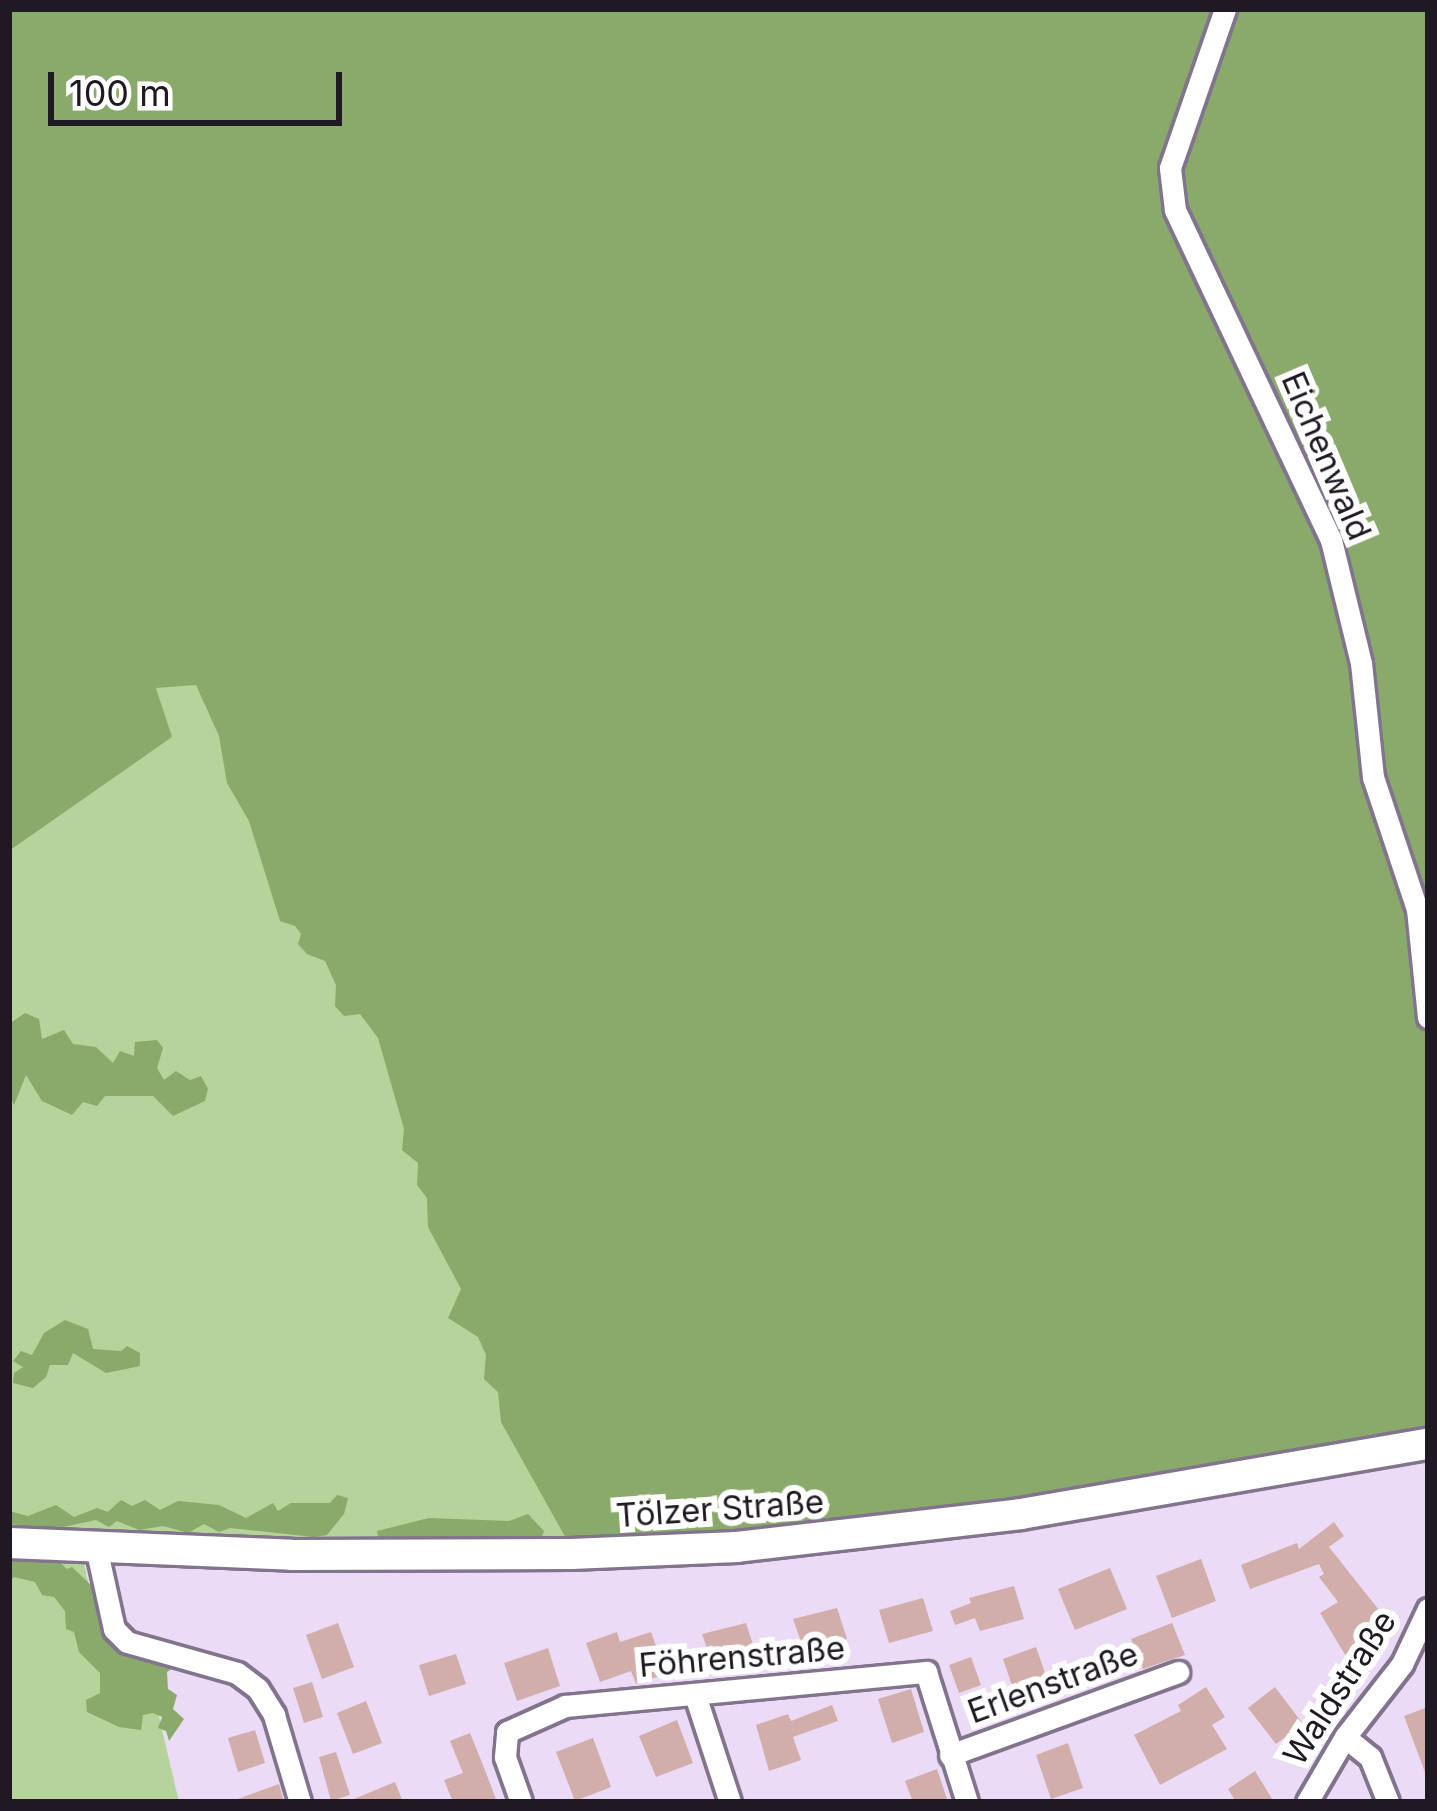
<!DOCTYPE html>
<meta charset="utf-8">
<style>
body{margin:0}
#map{position:relative;width:1437px;height:1811px;overflow:hidden;background:#ebdbf7;font-family:Inter,sans-serif}
div>[style]{position:absolute}
[style*='--x']{left:calc(var(--x)*1px);top:calc(var(--y)*1px);width:calc(var(--w)*1px);rotate:calc(var(--a)*1deg)}
.green>*{inset:0;background:#b5d39a}
.forest>*{inset:0;background:#89aa6a}
.building>*{inset:0;background:#d1aea9}
.roads{filter:drop-shadow(3px 0 #83748e) drop-shadow(-3px 0 #83748e) drop-shadow(0 3px #83748e) drop-shadow(0 -3px #83748e)}
.minor>*{height:21px;margin:-10.5px;padding:0 10.5px;transform-origin:10.5px;border-radius:10.5px;background:#fff}
.secondary>*{height:30px;margin:-15px;padding:0 15px;transform-origin:15px;border-radius:15px;background:#fff}
span{translate:-50% -50%;white-space:nowrap;text-align:center;line-height:1.15;-webkit-text-stroke:12px #fff;paint-order:stroke}
.street-label{font-size:33px;color:#1f1923}
.frame{position:absolute;inset:0;border:12px solid #1f1923;pointer-events:none}
.scale{position:absolute;left:48px;top:72px;width:294px;height:54px;box-sizing:border-box;border:6px solid #1f1923;border-top:0;padding-left:15px;font-size:36px;line-height:42px;white-space:nowrap;color:#1f1923;-webkit-text-stroke:9px #fff;paint-order:stroke}
</style>
<div id="map">
<div class="green">
<div style="clip-path:polygon(199px 664px,378px 1038px,568px 1542px,82px 1554px,95px 1614px,153px 1691px,179px 1802px,9px 1802px,9px 851px,171px 737px,156px 688px)"></div>
</div>
<div class="forest">
<div style="clip-path:polygon(9px 9px,1428px 9px,1428px 1428px,1020px 1503px,674px 1540px,568px 1542px,501px 1422px,498px 1392px,484px 1379px,486px 1355px,478px 1337px,448px 1318px,461px 1289px,428px 1227px,427px 1198px,417px 1185px,418px 1163px,402px 1150px,404px 1129px,378px 1038px,360px 1014px,344px 1016px,335px 1006px,336px 985px,325px 961px,307px 954px,298px 944px,301px 934px,295px 926px,280px 921px,249px 821px,227px 783px,219px 736px,196px 685px,156px 688px,172px 737px,9px 851px)"></div>
<div style="clip-path:polygon(25px 1013px,39px 1019px,42px 1039px,64px 1030px,73px 1044px,96px 1047px,113px 1063px,120px 1051px,134px 1056px,135px 1042px,157px 1040px,163px 1048px,157px 1068px,164px 1080px,176px 1071px,190px 1080px,201px 1076px,208px 1089px,205px 1101px,173px 1116px,153px 1096px,105px 1096px,97px 1106px,83px 1102px,72px 1115px,42px 1101px,26px 1075px,14px 1105px,9px 1095px,9px 1024px)"></div>
<div style="clip-path:polygon(65px 1320px,88px 1329px,93px 1349px,121px 1351px,127px 1346px,140px 1353px,140px 1366px,106px 1373px,73px 1353px,68px 1365px,50px 1365px,46px 1377px,33px 1388px,13px 1383px,14px 1373px,23px 1367px,13px 1361px,21px 1351px,32px 1355px,44px 1333px)"></div>
<div style="clip-path:polygon(337px 1495px,348px 1498px,344px 1514px,327px 1535px,314px 1537px,230px 1528px,219px 1532px,204px 1524px,188px 1533px,163px 1526px,139px 1530px,117px 1521px,109px 1527px,96px 1520px,54px 1529px,9px 1524px,9px 1511px,28px 1516px,56px 1505px,74px 1517px,97px 1508px,108px 1512px,121px 1500px,132px 1506px,145px 1500px,160px 1510px,178px 1501px,219px 1505px,246px 1518px,273px 1503px,278px 1511px,291px 1503px,330px 1503px)"></div>
<div style="clip-path:polygon(528px 1514px,544px 1531px,540px 1542px,379px 1544px,377px 1531px,429px 1518px,509px 1521px)"></div>
<div style="clip-path:polygon(29px 1555px,54px 1557px,67px 1569px,72px 1567px,94px 1588px,104px 1619px,169px 1660px,173px 1668px,167px 1672px,168px 1689px,177px 1695px,173px 1709px,184px 1719px,169px 1741px,166px 1731px,158px 1728px,162px 1717px,153px 1713px,143px 1715px,141px 1730px,119px 1727px,87px 1712px,86px 1700px,100px 1693px,100px 1673px,79px 1652px,74px 1632px,66px 1629px,65px 1611px,54px 1597px,42px 1595px,35px 1582px,14px 1577px,9px 1583px,9px 1557px)"></div>
</div>
<div class="building">
<div style="clip-path:polygon(1334px 1522px,1344px 1536px,1329px 1547px,1394px 1629px,1347px 1658px,1320px 1613px,1338px 1602px,1319px 1577px,1324px 1574px,1319px 1564px,1250px 1589px,1241px 1565px,1297px 1543px,1299px 1549px)"></div>
<div style="clip-path:polygon(1201px 1559px,1216px 1601px,1172px 1618px,1156px 1576px)"></div>
<div style="clip-path:polygon(1110px 1568px,1127px 1609px,1075px 1630px,1058px 1589px)"></div>
<div style="clip-path:polygon(1014px 1586px,1024px 1619px,980px 1631px,975px 1618px,955px 1625px,950px 1611px,971px 1603px,969px 1598px)"></div>
<div style="clip-path:polygon(923px 1598px,933px 1631px,889px 1643px,879px 1610px)"></div>
<div style="clip-path:polygon(837px 1608px,847px 1639px,804px 1650px,793px 1619px)"></div>
<div style="clip-path:polygon(338px 1623px,354px 1667px,322px 1679px,306px 1635px)"></div>
<div style="clip-path:polygon(746px 1623px,756px 1654px,713px 1665px,702px 1634px)"></div>
<div style="clip-path:polygon(1172px 1623px,1185px 1655px,1143px 1669px,1131px 1639px)"></div>
<div style="clip-path:polygon(617px 1632px,620px 1642px,651px 1632px,666px 1674px,636px 1684px,631px 1671px,600px 1682px,586px 1643px)"></div>
<div style="clip-path:polygon(1036px 1647px,1046px 1676px,1088px 1662px,1095px 1683px,1073px 1691px,1070px 1684px,1018px 1703px,1003px 1659px)"></div>
<div style="clip-path:polygon(548px 1648px,560px 1686px,517px 1701px,504px 1663px)"></div>
<div style="clip-path:polygon(456px 1654px,466px 1684px,429px 1696px,419px 1665px)"></div>
<div style="clip-path:polygon(971px 1657px,981px 1685px,959px 1693px,949px 1665px)"></div>
<div style="clip-path:polygon(312px 1682px,323px 1717px,304px 1723px,293px 1688px)"></div>
<div style="clip-path:polygon(1206px 1687px,1225px 1717px,1212px 1725px,1227px 1749px,1160px 1785px,1134px 1735px,1181px 1711px,1178px 1705px)"></div>
<div style="clip-path:polygon(1275px 1687px,1303px 1724px,1276px 1744px,1248px 1708px)"></div>
<div style="clip-path:polygon(911px 1689px,924px 1732px,892px 1743px,878px 1699px)"></div>
<div style="clip-path:polygon(366px 1701px,382px 1743px,353px 1754px,337px 1713px)"></div>
<div style="clip-path:polygon(832px 1705px,838px 1721px,793px 1737px,801px 1760px,769px 1771px,756px 1725px,788px 1714px,791px 1721px)"></div>
<div style="clip-path:polygon(1428px 1707px,1428px 1775px,1426px 1775px,1404px 1716px)"></div>
<div style="clip-path:polygon(677px 1720px,693px 1763px,656px 1777px,639px 1736px)"></div>
<div style="clip-path:polygon(255px 1730px,265px 1763px,238px 1772px,228px 1738px)"></div>
<div style="clip-path:polygon(470px 1733px,483px 1765px,497px 1802px,453px 1802px,444px 1780px,463px 1773px,450px 1741px)"></div>
<div style="clip-path:polygon(593px 1738px,611px 1787px,575px 1801px,556px 1752px)"></div>
<div style="clip-path:polygon(1068px 1743px,1083px 1788px,1051px 1799px,1036px 1755px)"></div>
<div style="clip-path:polygon(336px 1752px,350px 1795px,331px 1801px,319px 1757px)"></div>
<div style="clip-path:polygon(937px 1769px,948px 1802px,913px 1802px,905px 1781px)"></div>
<div style="clip-path:polygon(1255px 1771px,1274px 1802px,1236px 1802px,1228px 1789px)"></div>
<div style="clip-path:polygon(395px 1782px,403px 1802px,349px 1802px,349px 1801px)"></div>
<div style="clip-path:polygon(279px 1784px,284px 1802px,236px 1802px,235px 1800px)"></div>
</div>
<div class="roads">
<div class="minor">
<div style="--x:1225;--y:9;--w:168;--a:109.1"></div>
<div style="--x:1170;--y:168;--w:42;--a:83.2"></div>
<div style="--x:1175;--y:210;--w:365;--a:64.7"></div>
<div style="--x:1331;--y:540;--w:127;--a:76.3"></div>
<div style="--x:1361;--y:663;--w:115;--a:84"></div>
<div style="--x:1373;--y:777;--w:139;--a:71.6"></div>
<div style="--x:1417;--y:909;--w:109;--a:84.2"></div>
<div style="--x:96;--y:1547;--w:84;--a:77.6"></div>
<div style="--x:114;--y:1629;--w:18;--a:45"></div>
<div style="--x:127;--y:1642;--w:114;--a:15.7"></div>
<div style="--x:237;--y:1673;--w:26;--a:37"></div>
<div style="--x:258;--y:1689;--w:31;--a:58"></div>
<div style="--x:274;--y:1715;--w:91;--a:73.4"></div>
<div style="--x:695;--y:1695;--w:113;--a:71.9"></div>
<div style="--x:1345;--y:1737;--w:32;--a:39"></div>
<div style="--x:1370;--y:1757;--w:48;--a:68.2"></div>
<div style="--x:950;--y:1755;--w:243;--a:-20"></div>
<div style="--x:521;--y:1802;--w:48;--a:-109.6"></div>
<div style="--x:505;--y:1757;--w:25;--a:-85"></div>
<div style="--x:507;--y:1732;--w:64;--a:-24.1"></div>
<div style="--x:565;--y:1706;--w:363;--a:-5.4"></div>
<div style="--x:926;--y:1672;--w:136;--a:72.5"></div>
<div style="--x:1307;--y:1802;--w:75;--a:-59.7"></div>
<div style="--x:1345;--y:1737;--w:93;--a:-52"></div>
<div style="--x:1402;--y:1664;--w:61;--a:-64.7"></div>
</div>
<div class="secondary">
<div style="--x:9;--y:1543;--w:283;--a:2.4"></div>
<div style="--x:292;--y:1555;--w:279;--a:-0.2"></div>
<div style="--x:571;--y:1554;--w:166;--a:-2.4"></div>
<div style="--x:737;--y:1547;--w:286;--a:-6.6"></div>
<div style="--x:1021;--y:1514;--w:413;--a:-9.8"></div>
</div>
</div>
<div class="street-label">
<span style="left:1326px;top:456px;rotate:67deg">Eichenwald</span>
<span style="left:720px;top:1509px;rotate:-4deg">Tölzer Straße</span>
<span style="left:742px;top:1657px;rotate:-5deg">Föhrenstraße</span>
<span style="left:1053px;top:1683px;rotate:-20deg">Erlenstraße</span>
<span style="left:1340px;top:1688px;rotate:-57deg">Waldstraße</span>
</div>
<div class="frame"></div>
<div class="scale">100 m</div>
</div>
